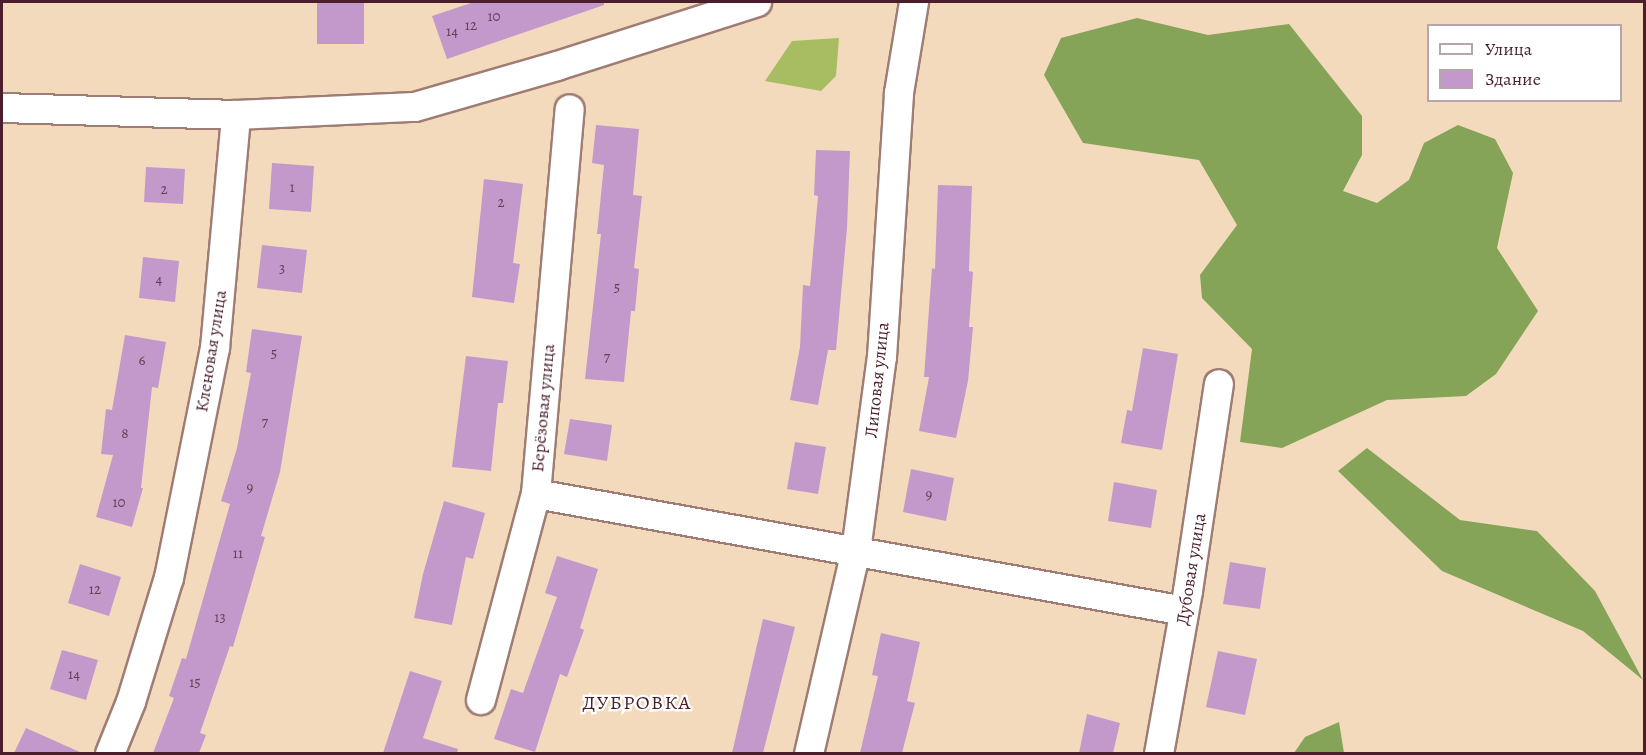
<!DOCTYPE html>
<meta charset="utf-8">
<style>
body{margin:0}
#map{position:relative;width:1646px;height:755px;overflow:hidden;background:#f4dabd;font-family:Alegreya,serif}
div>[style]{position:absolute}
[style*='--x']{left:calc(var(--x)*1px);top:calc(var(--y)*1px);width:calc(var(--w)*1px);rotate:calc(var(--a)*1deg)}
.green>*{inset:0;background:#a8bd61}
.forest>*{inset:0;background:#86a457}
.building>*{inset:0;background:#c399cb}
.roads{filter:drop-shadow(2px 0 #9f7c74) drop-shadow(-2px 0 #9f7c74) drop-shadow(0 2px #9f7c74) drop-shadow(0 -2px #9f7c74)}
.street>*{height:28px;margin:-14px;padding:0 14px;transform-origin:14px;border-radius:14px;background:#fff}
span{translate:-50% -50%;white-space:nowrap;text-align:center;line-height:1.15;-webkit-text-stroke:4.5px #fff;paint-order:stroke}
.number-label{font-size:15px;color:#683e53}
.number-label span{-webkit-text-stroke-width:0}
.street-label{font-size:18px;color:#4a1f2b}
.neighbourhood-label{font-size:20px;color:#4a1f2b;letter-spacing:1.5px}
.frame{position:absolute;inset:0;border:3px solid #4a1f2b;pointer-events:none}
.legend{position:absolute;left:1427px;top:24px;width:195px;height:78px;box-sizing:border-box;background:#fff;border:2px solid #b7a5aa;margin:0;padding:8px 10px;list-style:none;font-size:18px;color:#4a1f2b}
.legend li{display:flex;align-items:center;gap:12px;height:30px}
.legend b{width:30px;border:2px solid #b7a5aa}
</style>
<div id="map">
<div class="green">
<div style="clip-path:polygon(839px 38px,836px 76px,821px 91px,765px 81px,792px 41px)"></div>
</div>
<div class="forest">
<div style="clip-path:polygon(1137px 18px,1208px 35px,1289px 24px,1362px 116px,1362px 155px,1343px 191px,1377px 203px,1409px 180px,1424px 143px,1458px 125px,1495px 139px,1513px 173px,1497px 248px,1538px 311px,1496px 374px,1466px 396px,1387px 400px,1282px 448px,1240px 442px,1252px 349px,1202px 298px,1200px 275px,1237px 225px,1199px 160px,1083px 143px,1044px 75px,1061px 38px)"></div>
<div style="clip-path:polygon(1367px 448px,1460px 520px,1537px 531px,1595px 591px,1643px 680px,1583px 631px,1442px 571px,1338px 471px)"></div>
<div style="clip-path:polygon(1339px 722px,1344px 753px,1294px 753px,1305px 737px)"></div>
</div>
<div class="building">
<div style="clip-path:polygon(317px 2px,364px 2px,364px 44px,317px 44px)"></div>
<div style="clip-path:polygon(474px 2px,604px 2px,604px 5px,447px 59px,432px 16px)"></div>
<div style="clip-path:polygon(596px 125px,639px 129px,633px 195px,642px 196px,634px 268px,639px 269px,635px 311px,631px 311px,624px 382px,585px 379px,601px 234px,597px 234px,604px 165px,592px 163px)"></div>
<div style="clip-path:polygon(816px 150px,850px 151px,847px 228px,836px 350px,828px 350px,818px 405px,790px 400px,800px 347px,803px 285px,810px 286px,818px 196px,814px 195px)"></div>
<div style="clip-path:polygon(272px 163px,314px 166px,311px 212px,269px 209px)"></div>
<div style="clip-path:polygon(146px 167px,185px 169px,183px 204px,144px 202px)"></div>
<div style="clip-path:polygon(484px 179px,523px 184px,513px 263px,520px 264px,514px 303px,472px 297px)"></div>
<div style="clip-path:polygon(938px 185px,972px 186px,969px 271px,973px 272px,969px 327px,973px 327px,968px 381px,956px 438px,919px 431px,929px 377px,924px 377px,932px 268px,935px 269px)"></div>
<div style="clip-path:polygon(262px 245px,307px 250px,302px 293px,257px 288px)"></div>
<div style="clip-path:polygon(143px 257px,179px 261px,175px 302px,139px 298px)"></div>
<div style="clip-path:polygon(252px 329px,302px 336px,280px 472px,261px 536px,265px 537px,233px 647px,230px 646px,200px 733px,206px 735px,199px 753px,153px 753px,174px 698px,169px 696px,182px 658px,186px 659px,230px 504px,221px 501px,237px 448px,251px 373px,246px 372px)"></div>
<div style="clip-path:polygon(125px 335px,166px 342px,158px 388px,152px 387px,141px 488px,143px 488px,132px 527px,96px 517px,113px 455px,101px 454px,106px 409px,112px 410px)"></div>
<div style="clip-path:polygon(1143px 348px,1178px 354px,1162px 450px,1121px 443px,1127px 410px,1132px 411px)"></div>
<div style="clip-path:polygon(466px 356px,508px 361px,503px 403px,498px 403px,491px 471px,452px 467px)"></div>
<div style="clip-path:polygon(570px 419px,612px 425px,607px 461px,564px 454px)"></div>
<div style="clip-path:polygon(795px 442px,826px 447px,818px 494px,787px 489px)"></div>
<div style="clip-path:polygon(911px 469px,954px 478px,946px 521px,903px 512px)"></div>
<div style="clip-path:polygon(1114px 482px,1157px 490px,1151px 528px,1108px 521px)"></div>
<div style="clip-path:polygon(444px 501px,485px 513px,473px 559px,466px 557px,452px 625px,414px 618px,423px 574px)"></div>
<div style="clip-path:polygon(557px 556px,598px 569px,580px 628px,584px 630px,567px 677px,560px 674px,535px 752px,494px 739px,511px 689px,523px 693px,557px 597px,545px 593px)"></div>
<div style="clip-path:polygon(1230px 562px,1266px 568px,1260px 609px,1223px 604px)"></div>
<div style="clip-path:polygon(80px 564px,121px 577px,109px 616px,68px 603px)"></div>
<div style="clip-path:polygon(763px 619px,795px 627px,763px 753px,732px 753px)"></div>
<div style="clip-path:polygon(881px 633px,920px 642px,907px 701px,915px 703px,902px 753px,860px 753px,878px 676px,872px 675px)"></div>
<div style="clip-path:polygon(62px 650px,98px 660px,86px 700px,50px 689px)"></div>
<div style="clip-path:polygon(1218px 651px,1257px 659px,1245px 715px,1206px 707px)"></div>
<div style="clip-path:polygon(410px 671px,442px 681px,423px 738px,458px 749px,457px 753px,383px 753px)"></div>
<div style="clip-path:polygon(1087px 714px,1120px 723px,1113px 753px,1079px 753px)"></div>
<div style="clip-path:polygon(26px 728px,82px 753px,14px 753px)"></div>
</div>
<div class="roads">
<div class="street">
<div style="--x:2;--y:108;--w:234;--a:1.7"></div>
<div style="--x:536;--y:494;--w:658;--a:10.23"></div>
<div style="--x:481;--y:700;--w:213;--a:-75.1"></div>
<div style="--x:536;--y:494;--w:386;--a:-85"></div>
<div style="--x:110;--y:754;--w:56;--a:-68"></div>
<div style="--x:131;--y:702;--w:130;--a:-73"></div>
<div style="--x:169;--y:578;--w:235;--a:-78.7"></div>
<div style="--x:215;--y:348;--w:234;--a:-84.8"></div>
<div style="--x:236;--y:115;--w:179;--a:-2.6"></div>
<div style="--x:415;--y:107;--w:148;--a:-16.1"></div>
<div style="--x:557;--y:66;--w:210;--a:-17.7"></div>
<div style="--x:809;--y:754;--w:208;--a:-77"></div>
<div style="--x:856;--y:551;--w:196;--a:-82.4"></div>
<div style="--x:882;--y:357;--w:265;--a:-86.3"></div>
<div style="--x:899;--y:93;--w:92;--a:-80.6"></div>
<div style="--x:1159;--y:754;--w:166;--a:-79.9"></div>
<div style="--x:1188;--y:591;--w:209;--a:-81.5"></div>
</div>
</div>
<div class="number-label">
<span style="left:494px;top:17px">10</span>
<span style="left:471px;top:26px">12</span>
<span style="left:452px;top:32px">14</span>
<span style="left:292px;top:188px">1</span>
<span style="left:164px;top:190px">2</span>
<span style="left:501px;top:203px">2</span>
<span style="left:282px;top:269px">3</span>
<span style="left:159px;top:280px">4</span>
<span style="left:617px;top:288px">5</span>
<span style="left:274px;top:354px">5</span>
<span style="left:607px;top:358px">7</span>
<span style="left:142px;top:361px">6</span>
<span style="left:265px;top:423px">7</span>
<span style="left:125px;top:434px">8</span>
<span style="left:250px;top:488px">9</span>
<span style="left:929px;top:495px">9</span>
<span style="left:119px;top:503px">10</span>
<span style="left:238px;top:554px">11</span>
<span style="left:95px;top:590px">12</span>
<span style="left:220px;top:618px">13</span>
<span style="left:74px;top:675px">14</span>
<span style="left:195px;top:683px">15</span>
</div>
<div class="street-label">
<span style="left:211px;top:351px;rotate:-81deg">Кленовая улица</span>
<span style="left:877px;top:380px;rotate:-84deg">Липовая улица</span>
<span style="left:543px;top:408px;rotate:-85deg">Берёзовая улица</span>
<span style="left:1191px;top:569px;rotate:-81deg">Дубовая улица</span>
</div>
<div class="neighbourhood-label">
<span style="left:637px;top:702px">ДУБРОВКА</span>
</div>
<div class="frame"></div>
<ul class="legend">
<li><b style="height:8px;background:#fff"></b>Улица</li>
<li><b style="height:16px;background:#c399cb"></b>Здание</li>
</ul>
</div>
